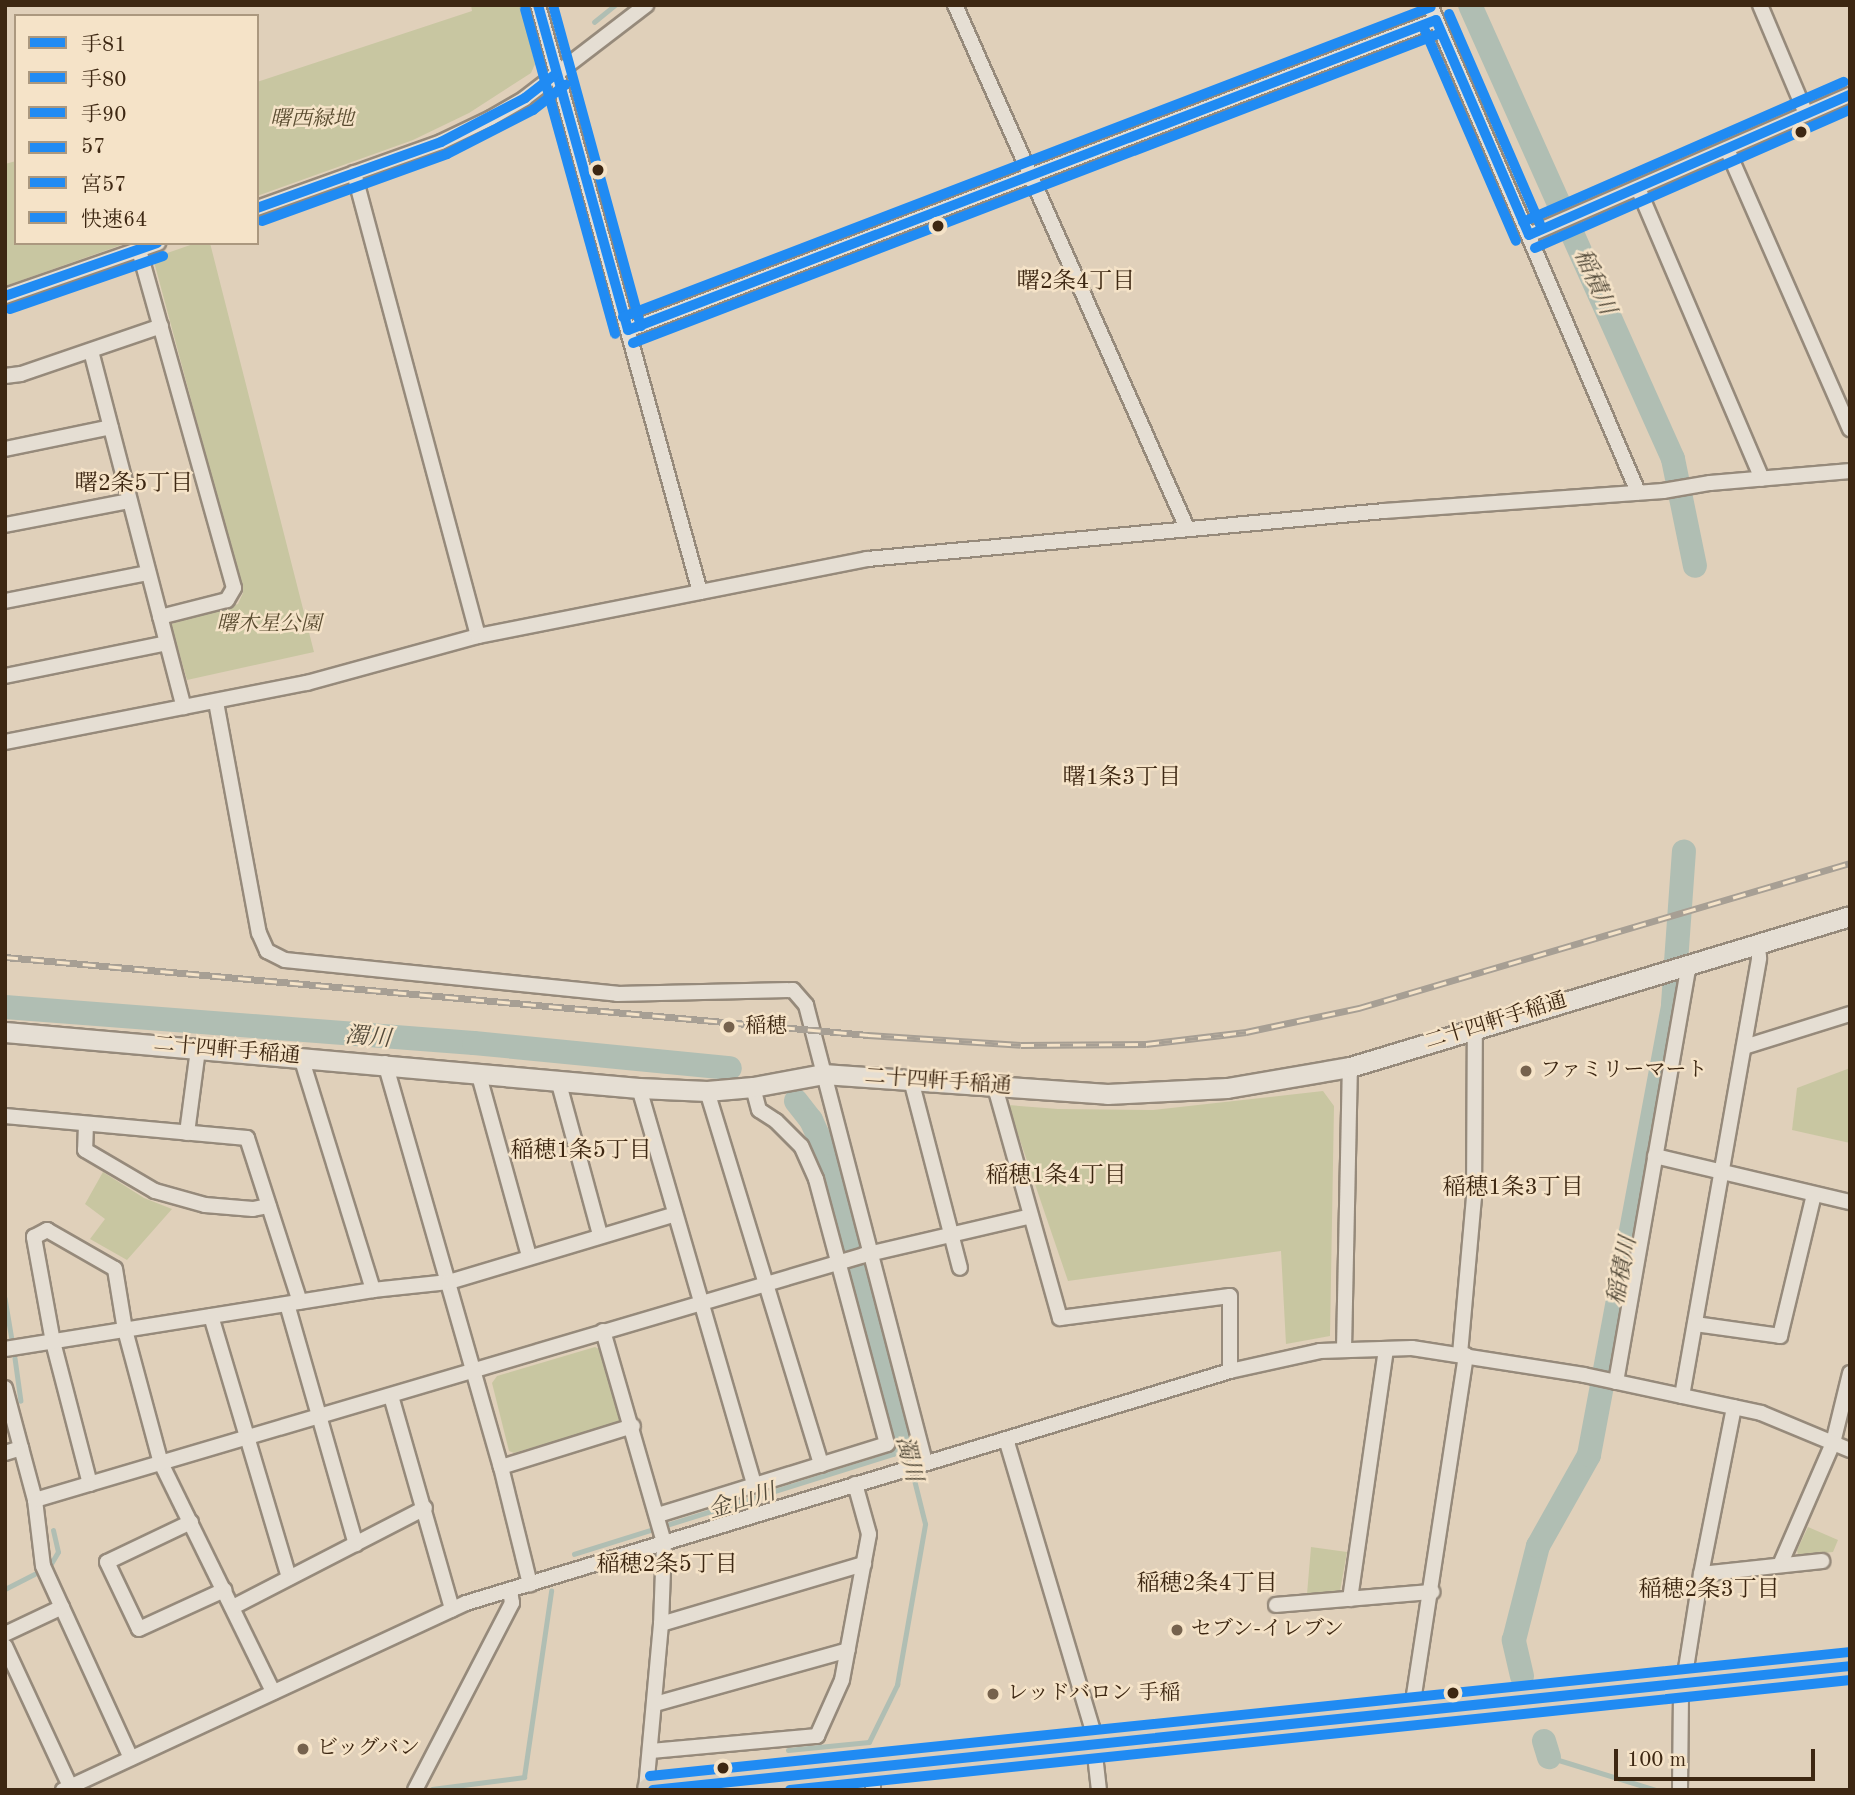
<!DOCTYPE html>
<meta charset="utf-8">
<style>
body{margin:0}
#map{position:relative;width:1855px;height:1795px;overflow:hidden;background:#e0d0ba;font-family:"Old Standard TT","Noto Serif JP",serif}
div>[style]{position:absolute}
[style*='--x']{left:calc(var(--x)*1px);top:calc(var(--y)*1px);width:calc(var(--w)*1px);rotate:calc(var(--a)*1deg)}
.green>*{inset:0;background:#c8c6a1}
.stream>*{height:4.5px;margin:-2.25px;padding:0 2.25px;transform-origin:2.25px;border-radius:2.25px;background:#b0beb3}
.river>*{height:24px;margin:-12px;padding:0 12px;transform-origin:12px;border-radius:12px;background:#b0beb3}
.roads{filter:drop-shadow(2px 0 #968a7b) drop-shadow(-2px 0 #968a7b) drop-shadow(0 2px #968a7b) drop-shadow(0 -2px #968a7b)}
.street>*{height:14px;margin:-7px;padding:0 7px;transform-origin:7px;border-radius:7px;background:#e5ded3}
.secondary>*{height:19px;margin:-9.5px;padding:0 9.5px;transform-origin:9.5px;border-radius:9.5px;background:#e5ded3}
.highway>*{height:26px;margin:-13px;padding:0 13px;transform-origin:13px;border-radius:13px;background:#d9cebe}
.rail>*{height:7px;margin-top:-3.5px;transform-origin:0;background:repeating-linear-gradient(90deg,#f5e3c8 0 13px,#a79f94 0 26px);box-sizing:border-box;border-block:2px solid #a79f94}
.bus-1>*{height:10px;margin:-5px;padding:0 5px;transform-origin:5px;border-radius:5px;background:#208bf3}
.bus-2>*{height:10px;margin:-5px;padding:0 5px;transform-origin:5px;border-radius:5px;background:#208bf3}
.bus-3>*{height:10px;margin:-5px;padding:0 5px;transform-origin:5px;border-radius:5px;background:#208bf3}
.bus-4>*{height:10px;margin:-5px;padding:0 5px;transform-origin:5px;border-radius:5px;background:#208bf3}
.bus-5>*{height:10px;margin:-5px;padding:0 5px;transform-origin:5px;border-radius:5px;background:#208bf3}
.bus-6>*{height:10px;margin:-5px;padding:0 5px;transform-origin:5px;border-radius:5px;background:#208bf3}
.dots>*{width:19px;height:19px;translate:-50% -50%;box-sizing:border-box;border:4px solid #f5e3c8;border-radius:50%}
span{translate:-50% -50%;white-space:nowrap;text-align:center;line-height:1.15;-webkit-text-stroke:5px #f5e3c8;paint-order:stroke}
.park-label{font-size:21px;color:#5b4d31;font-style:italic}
.street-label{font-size:21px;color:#3d2712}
.poi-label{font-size:21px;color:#3d2712}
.left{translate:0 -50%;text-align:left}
.neighbourhood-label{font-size:23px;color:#3d2712}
.water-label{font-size:23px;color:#544b3a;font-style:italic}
.frame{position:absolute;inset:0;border:7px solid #3d2712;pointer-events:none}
.legend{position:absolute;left:14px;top:14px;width:245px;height:231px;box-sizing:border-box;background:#f5e3c8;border:2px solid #ab987f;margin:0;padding:9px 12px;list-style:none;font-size:21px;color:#3d2712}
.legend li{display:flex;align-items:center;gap:14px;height:35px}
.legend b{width:35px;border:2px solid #ab987f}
.scale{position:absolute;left:1614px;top:1749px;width:201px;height:32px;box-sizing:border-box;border:4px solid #3d2712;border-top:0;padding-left:9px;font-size:21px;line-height:24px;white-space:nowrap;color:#3d2712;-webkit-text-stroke:5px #f5e3c8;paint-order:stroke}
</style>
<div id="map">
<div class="green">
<div style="clip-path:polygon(471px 5px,521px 5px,535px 64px,531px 73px,469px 113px,413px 140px,257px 196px,257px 82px,472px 11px)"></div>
<div style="clip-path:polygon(16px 161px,16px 243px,127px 243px,5px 286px,5px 164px)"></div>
<div style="clip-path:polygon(196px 243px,210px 243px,314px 652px,187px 680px,171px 624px,238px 604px,243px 593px,153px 258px)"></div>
<div style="clip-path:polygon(1850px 1068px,1850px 1143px,1792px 1130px,1797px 1088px)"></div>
<div style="clip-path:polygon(1323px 1091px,1334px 1106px,1330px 1336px,1286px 1344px,1281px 1251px,1068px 1281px,1008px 1105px,1058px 1109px,1153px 1110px)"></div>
<div style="clip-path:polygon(103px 1172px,144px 1198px,172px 1209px,127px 1260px,90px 1239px,105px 1219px,85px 1204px)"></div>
<div style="clip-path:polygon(595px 1347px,599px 1349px,622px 1417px,619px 1422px,514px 1453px,509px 1451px,492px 1383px,497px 1376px)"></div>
<div style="clip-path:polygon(1808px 1527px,1838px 1540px,1833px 1552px,1798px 1555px,1797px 1550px)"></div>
<div style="clip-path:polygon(1311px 1547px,1347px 1552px,1340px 1591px,1334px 1595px,1307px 1594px)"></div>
</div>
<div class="stream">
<div style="--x:594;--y:22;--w:27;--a:-39"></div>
<div style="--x:5;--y:1298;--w:43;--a:80.5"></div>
<div style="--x:15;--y:1358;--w:43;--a:82.1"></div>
<div style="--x:574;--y:1554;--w:334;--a:-17.4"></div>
<div style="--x:893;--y:1454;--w:18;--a:-52"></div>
<div style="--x:49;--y:1567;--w:17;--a:-59"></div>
<div style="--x:58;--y:1552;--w:22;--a:-103"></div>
<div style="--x:5;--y:1589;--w:33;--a:-27"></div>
<div style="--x:788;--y:1750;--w:81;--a:-5.6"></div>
<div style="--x:869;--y:1742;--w:64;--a:-63.8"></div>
<div style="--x:897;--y:1685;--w:163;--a:-80.1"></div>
<div style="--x:925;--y:1524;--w:87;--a:-104"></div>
<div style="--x:1549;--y:1757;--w:112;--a:17.1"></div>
<div style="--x:432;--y:1789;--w:93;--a:-7.4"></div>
<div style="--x:524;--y:1777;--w:188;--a:-81.7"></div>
</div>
<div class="river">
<div style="--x:1470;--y:5;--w:497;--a:65.9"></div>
<div style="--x:1673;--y:459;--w:109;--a:78.4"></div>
<div style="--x:5;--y:1007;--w:470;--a:4.4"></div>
<div style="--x:474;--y:1043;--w:257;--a:5.6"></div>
<div style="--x:796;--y:1101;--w:24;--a:52"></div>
<div style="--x:811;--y:1120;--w:51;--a:65.5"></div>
<div style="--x:832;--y:1166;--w:283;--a:75.3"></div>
<div style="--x:1522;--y:1676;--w:37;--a:-103"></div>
<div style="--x:1514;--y:1640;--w:97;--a:-75.7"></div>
<div style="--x:1538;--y:1546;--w:104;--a:-60.7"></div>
<div style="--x:1589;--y:1455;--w:459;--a:-79.4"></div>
<div style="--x:1673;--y:1004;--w:153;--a:-85.9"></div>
<div style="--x:1544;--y:1741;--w:17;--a:73"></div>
</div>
<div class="roads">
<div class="street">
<div style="--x:538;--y:5;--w:609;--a:74.57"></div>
<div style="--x:955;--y:5;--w:572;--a:66.08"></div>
<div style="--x:1430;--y:5;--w:530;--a:66.87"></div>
<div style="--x:1760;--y:5;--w:118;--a:67.1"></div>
<div style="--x:1727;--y:149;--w:306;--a:66.3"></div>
<div style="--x:354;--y:173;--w:479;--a:75"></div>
<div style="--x:1638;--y:188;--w:316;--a:66.9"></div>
<div style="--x:257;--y:208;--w:195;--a:-19.7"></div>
<div style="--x:441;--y:142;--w:55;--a:-25.6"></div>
<div style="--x:491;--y:118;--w:39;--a:-30"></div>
<div style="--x:525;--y:98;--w:153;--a:-37.5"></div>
<div style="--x:1529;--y:235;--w:350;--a:-23.6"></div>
<div style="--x:139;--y:250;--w:351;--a:74.3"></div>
<div style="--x:234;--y:588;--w:14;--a:120"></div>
<div style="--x:227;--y:600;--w:69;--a:165.8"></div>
<div style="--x:5;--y:296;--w:162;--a:-19.1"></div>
<div style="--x:628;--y:330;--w:865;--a:-20.99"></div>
<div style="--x:91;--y:351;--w:368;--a:75.4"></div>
<div style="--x:5;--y:376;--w:16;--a:-7"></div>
<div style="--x:21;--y:374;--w:148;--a:-18.9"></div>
<div style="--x:5;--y:449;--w:108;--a:-11.7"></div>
<div style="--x:5;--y:525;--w:127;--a:-10.9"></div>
<div style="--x:5;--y:601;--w:146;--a:-11.1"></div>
<div style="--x:5;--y:676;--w:165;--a:-11.5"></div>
<div style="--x:216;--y:702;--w:235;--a:79.5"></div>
<div style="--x:259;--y:933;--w:20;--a:66"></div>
<div style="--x:267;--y:951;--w:20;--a:27"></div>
<div style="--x:285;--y:960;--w:334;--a:5.8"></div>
<div style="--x:617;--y:994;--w:176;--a:-1.3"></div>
<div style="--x:793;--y:990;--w:20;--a:49"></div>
<div style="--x:806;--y:1005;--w:473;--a:75.4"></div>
<div style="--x:5;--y:742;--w:308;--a:-11.1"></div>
<div style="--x:307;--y:683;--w:177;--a:-15.4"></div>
<div style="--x:478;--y:636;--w:397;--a:-11.2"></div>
<div style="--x:867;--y:559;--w:519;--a:-5.3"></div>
<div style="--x:1384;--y:511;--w:280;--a:-4.1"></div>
<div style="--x:1663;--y:491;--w:48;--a:-9.7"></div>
<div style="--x:1710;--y:483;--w:141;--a:-4.9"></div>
<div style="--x:1744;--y:1047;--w:111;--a:-17.3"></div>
<div style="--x:301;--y:1057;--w:244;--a:72.8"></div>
<div style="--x:385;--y:1063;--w:420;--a:74"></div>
<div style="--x:501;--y:1467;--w:121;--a:76.1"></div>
<div style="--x:478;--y:1072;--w:191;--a:74.5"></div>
<div style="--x:558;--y:1080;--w:161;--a:74.8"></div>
<div style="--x:911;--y:1080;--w:194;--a:75.4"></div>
<div style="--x:995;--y:1087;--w:240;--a:74.3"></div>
<div style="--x:1060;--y:1318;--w:171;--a:-7.4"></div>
<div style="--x:1230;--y:1296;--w:75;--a:90"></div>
<div style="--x:639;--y:1088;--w:413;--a:73.8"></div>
<div style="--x:707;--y:1091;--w:391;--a:73"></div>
<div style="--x:5;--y:1116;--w:243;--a:5.2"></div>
<div style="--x:247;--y:1138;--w:172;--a:72.1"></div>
<div style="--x:86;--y:1124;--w:26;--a:92"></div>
<div style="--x:85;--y:1150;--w:81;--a:30.4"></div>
<div style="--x:155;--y:1191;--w:52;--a:15.6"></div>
<div style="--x:205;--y:1205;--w:48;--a:4.8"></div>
<div style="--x:253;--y:1209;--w:16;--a:-11"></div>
<div style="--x:187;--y:1133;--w:84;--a:-82.5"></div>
<div style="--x:1655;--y:1156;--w:200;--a:13.3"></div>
<div style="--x:287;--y:1304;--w:250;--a:74"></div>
<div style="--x:211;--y:1316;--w:273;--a:73.4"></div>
<div style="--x:1695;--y:1324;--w:86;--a:8"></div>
<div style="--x:1780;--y:1336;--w:146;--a:-76.5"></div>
<div style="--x:603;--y:1331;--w:221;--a:73.9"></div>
<div style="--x:664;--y:1543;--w:81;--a:92.1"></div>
<div style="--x:661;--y:1624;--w:167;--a:95.2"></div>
<div style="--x:5;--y:1349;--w:373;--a:-9.1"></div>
<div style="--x:373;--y:1290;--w:76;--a:-6"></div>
<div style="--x:449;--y:1282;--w:236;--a:-16.7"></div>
<div style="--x:1344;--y:1349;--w:282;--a:-88.8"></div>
<div style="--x:1460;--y:1354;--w:158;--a:-84.9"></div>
<div style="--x:1474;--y:1197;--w:170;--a:-89.7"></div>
<div style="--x:1616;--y:1382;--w:425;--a:-80.1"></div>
<div style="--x:5;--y:1388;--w:116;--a:75"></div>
<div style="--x:35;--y:1500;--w:66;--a:83.1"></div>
<div style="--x:43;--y:1566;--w:211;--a:65.4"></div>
<div style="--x:391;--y:1396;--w:222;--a:74"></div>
<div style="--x:1682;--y:1396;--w:445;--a:-80"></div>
<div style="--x:1759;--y:958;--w:14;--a:-94"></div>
<div style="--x:1006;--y:1439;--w:302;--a:73.4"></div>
<div style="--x:1092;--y:1728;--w:62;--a:83.6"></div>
<div style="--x:5;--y:1453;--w:17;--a:-17"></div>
<div style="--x:501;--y:1467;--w:138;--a:-17.3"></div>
<div style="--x:90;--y:1484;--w:147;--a:-104.6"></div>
<div style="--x:53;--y:1342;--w:107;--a:-100.3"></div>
<div style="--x:34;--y:1237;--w:15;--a:-28"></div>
<div style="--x:47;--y:1230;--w:78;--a:29.8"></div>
<div style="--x:115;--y:1269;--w:62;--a:80.7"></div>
<div style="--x:125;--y:1330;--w:138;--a:74.9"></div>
<div style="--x:161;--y:1463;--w:255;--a:63.9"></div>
<div style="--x:35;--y:1500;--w:864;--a:-16.46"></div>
<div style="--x:864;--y:1255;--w:171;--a:-13.1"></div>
<div style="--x:658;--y:1515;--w:240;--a:-17.2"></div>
<div style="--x:887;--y:1444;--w:274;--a:-105"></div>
<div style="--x:816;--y:1179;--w:36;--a:-114"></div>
<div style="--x:801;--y:1146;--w:35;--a:-135"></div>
<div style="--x:776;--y:1121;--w:20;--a:-147"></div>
<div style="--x:759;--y:1110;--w:24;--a:-105"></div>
<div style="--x:191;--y:1522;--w:93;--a:154.5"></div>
<div style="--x:107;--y:1562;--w:74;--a:64.5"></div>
<div style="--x:139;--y:1629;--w:94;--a:-24.6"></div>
<div style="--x:1780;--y:1565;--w:133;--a:-66.5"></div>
<div style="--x:1833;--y:1443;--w:72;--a:-76.3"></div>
<div style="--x:1701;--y:1574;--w:122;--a:-6.1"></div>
<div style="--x:1350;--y:1599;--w:252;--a:-81.8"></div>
<div style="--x:1276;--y:1605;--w:157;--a:-4.8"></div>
<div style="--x:233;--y:1607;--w:216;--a:-27.3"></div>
<div style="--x:661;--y:1624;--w:212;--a:-16.5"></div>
<div style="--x:5;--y:1634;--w:63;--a:-25.3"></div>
<div style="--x:5;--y:1646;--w:154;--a:65.1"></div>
<div style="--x:1684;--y:1681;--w:108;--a:-81"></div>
<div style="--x:1701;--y:1574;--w:170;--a:-78.8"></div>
<div style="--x:655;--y:1704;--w:200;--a:-15.6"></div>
<div style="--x:1415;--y:1709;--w:14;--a:-94"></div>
<div style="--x:1414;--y:1695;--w:344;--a:-81.3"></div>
<div style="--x:651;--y:1751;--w:167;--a:-5.2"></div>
<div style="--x:817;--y:1736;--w:61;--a:-65.9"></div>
<div style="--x:842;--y:1680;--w:148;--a:-79.5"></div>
<div style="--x:869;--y:1534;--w:52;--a:-105.6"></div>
<div style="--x:63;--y:1790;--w:444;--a:-24.9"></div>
<div style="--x:466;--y:1603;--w:798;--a:-16.89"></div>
<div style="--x:1230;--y:1371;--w:92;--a:-12.5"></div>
<div style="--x:1320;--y:1351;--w:92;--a:-1.9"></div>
<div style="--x:1412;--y:1348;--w:174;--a:8.9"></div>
<div style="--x:1584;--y:1375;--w:181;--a:12.1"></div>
<div style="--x:1761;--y:1413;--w:96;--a:22.6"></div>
<div style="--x:415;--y:1790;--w:211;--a:-62.6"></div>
<div style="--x:512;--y:1603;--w:12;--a:-99"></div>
<div style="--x:873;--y:1790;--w:9;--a:-90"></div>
<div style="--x:1680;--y:1790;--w:93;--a:-89.4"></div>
</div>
<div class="secondary">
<div style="--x:5;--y:1032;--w:636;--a:5.05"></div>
<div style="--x:639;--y:1088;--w:68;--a:2.5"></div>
<div style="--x:707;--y:1091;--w:46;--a:-5"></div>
<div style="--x:753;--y:1087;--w:71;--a:-10.5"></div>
<div style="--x:823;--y:1074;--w:285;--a:4"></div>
<div style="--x:1107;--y:1094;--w:120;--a:-2.9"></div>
<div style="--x:1227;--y:1088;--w:125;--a:-9.7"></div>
<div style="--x:1350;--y:1067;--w:522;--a:-16.8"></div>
</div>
<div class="highway">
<div style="--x:651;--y:1790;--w:1205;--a:-5.9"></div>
</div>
</div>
<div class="rail">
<div style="--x:5;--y:957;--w:867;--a:5.16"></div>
<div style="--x:868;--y:1035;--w:153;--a:3.7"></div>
<div style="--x:1021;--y:1045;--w:125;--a:-0.5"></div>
<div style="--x:1146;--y:1044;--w:101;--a:-6.8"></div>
<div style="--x:1246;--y:1032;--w:116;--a:-12"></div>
<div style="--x:1359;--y:1008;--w:512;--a:-16.45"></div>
</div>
<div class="bus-1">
<div style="--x:538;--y:5;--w:337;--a:74.5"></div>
<div style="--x:1436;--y:20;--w:234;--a:66.6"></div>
<div style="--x:257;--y:208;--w:195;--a:-19.7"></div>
<div style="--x:441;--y:142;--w:95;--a:-27.6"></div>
<div style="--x:525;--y:98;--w:39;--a:-38"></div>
<div style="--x:1529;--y:235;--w:350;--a:-23.6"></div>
<div style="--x:5;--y:296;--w:161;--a:-19.2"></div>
<div style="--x:628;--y:330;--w:865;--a:-20.99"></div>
</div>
<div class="bus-2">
<div style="--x:525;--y:9;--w:337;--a:74.5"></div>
<div style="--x:1423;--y:26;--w:234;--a:66.6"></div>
<div style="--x:262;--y:221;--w:197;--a:-19.9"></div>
<div style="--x:447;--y:154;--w:97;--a:-27.1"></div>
<div style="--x:533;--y:110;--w:41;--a:-38"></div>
<div style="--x:1535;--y:248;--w:344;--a:-23.7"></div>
<div style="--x:10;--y:309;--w:162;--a:-19.1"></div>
<div style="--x:633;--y:343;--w:865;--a:-20.99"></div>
</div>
<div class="bus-3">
<div style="--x:553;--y:5;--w:333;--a:74.7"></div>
<div style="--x:1449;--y:14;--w:234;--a:66.6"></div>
<div style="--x:1523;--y:222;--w:350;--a:-23.6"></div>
<div style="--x:623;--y:317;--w:865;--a:-20.99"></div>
</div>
<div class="bus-4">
<div style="--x:653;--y:1790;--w:1203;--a:-5.91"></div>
</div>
<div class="bus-5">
<div style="--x:790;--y:1790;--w:1066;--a:-5.92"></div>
</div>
<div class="bus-6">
<div style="--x:650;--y:1776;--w:1205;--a:-5.9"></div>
</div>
<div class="dots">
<div style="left:1801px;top:132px;background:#3d2712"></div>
<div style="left:598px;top:170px;background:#3d2712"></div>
<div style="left:938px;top:226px;background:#3d2712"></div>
<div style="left:729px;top:1027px;background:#76624d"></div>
<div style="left:1526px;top:1071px;background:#76624d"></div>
<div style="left:1177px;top:1630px;background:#76624d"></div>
<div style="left:1453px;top:1693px;background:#3d2712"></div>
<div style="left:993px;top:1694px;background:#76624d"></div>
<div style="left:303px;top:1749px;background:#76624d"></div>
<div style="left:723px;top:1768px;background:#3d2712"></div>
</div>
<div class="park-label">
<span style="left:312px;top:120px">曙西緑地</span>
<span style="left:269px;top:625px">曙木星公園</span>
</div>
<div class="street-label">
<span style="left:1496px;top:1022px;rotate:-17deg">二十四軒手稲通</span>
<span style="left:227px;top:1051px;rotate:5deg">二十四軒手稲通</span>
<span style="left:938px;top:1082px;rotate:4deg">二十四軒手稲通</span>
</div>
<div class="poi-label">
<span class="left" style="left:745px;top:1027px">稲穂</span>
<span class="left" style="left:1540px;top:1071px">ファミリーマート</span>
<span class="left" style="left:1191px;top:1630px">セブン-イレブン</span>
<span class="left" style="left:1007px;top:1694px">レッドバロン 手稲</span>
<span class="left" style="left:317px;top:1749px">ビッグバン</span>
</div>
<div class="neighbourhood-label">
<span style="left:1076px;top:282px">曙2条4丁目</span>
<span style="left:134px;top:484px">曙2条5丁目</span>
<span style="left:1122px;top:778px">曙1条3丁目</span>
<span style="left:581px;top:1151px">稲穂1条5丁目</span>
<span style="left:1056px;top:1176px">稲穂1条4丁目</span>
<span style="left:1513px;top:1188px">稲穂1条3丁目</span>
<span style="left:667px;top:1565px">稲穂2条5丁目</span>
<span style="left:1207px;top:1584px">稲穂2条4丁目</span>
<span style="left:1709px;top:1590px">稲穂2条3丁目</span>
</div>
<div class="water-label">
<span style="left:1594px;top:282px;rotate:66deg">稲積川</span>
<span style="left:368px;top:1038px;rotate:5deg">濁川</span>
<span style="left:1623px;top:1271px;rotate:-79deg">稲積川</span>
<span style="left:908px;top:1459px;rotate:76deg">濁川</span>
<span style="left:742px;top:1502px;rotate:-17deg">金山川</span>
</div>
<div class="frame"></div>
<ul class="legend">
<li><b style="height:9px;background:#208bf3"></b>手81</li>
<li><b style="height:9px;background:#208bf3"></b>手80</li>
<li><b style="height:9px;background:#208bf3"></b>手90</li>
<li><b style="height:9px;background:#208bf3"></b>57</li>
<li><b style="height:9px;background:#208bf3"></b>宮57</li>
<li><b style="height:9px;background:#208bf3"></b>快速64</li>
</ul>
<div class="scale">100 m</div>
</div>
